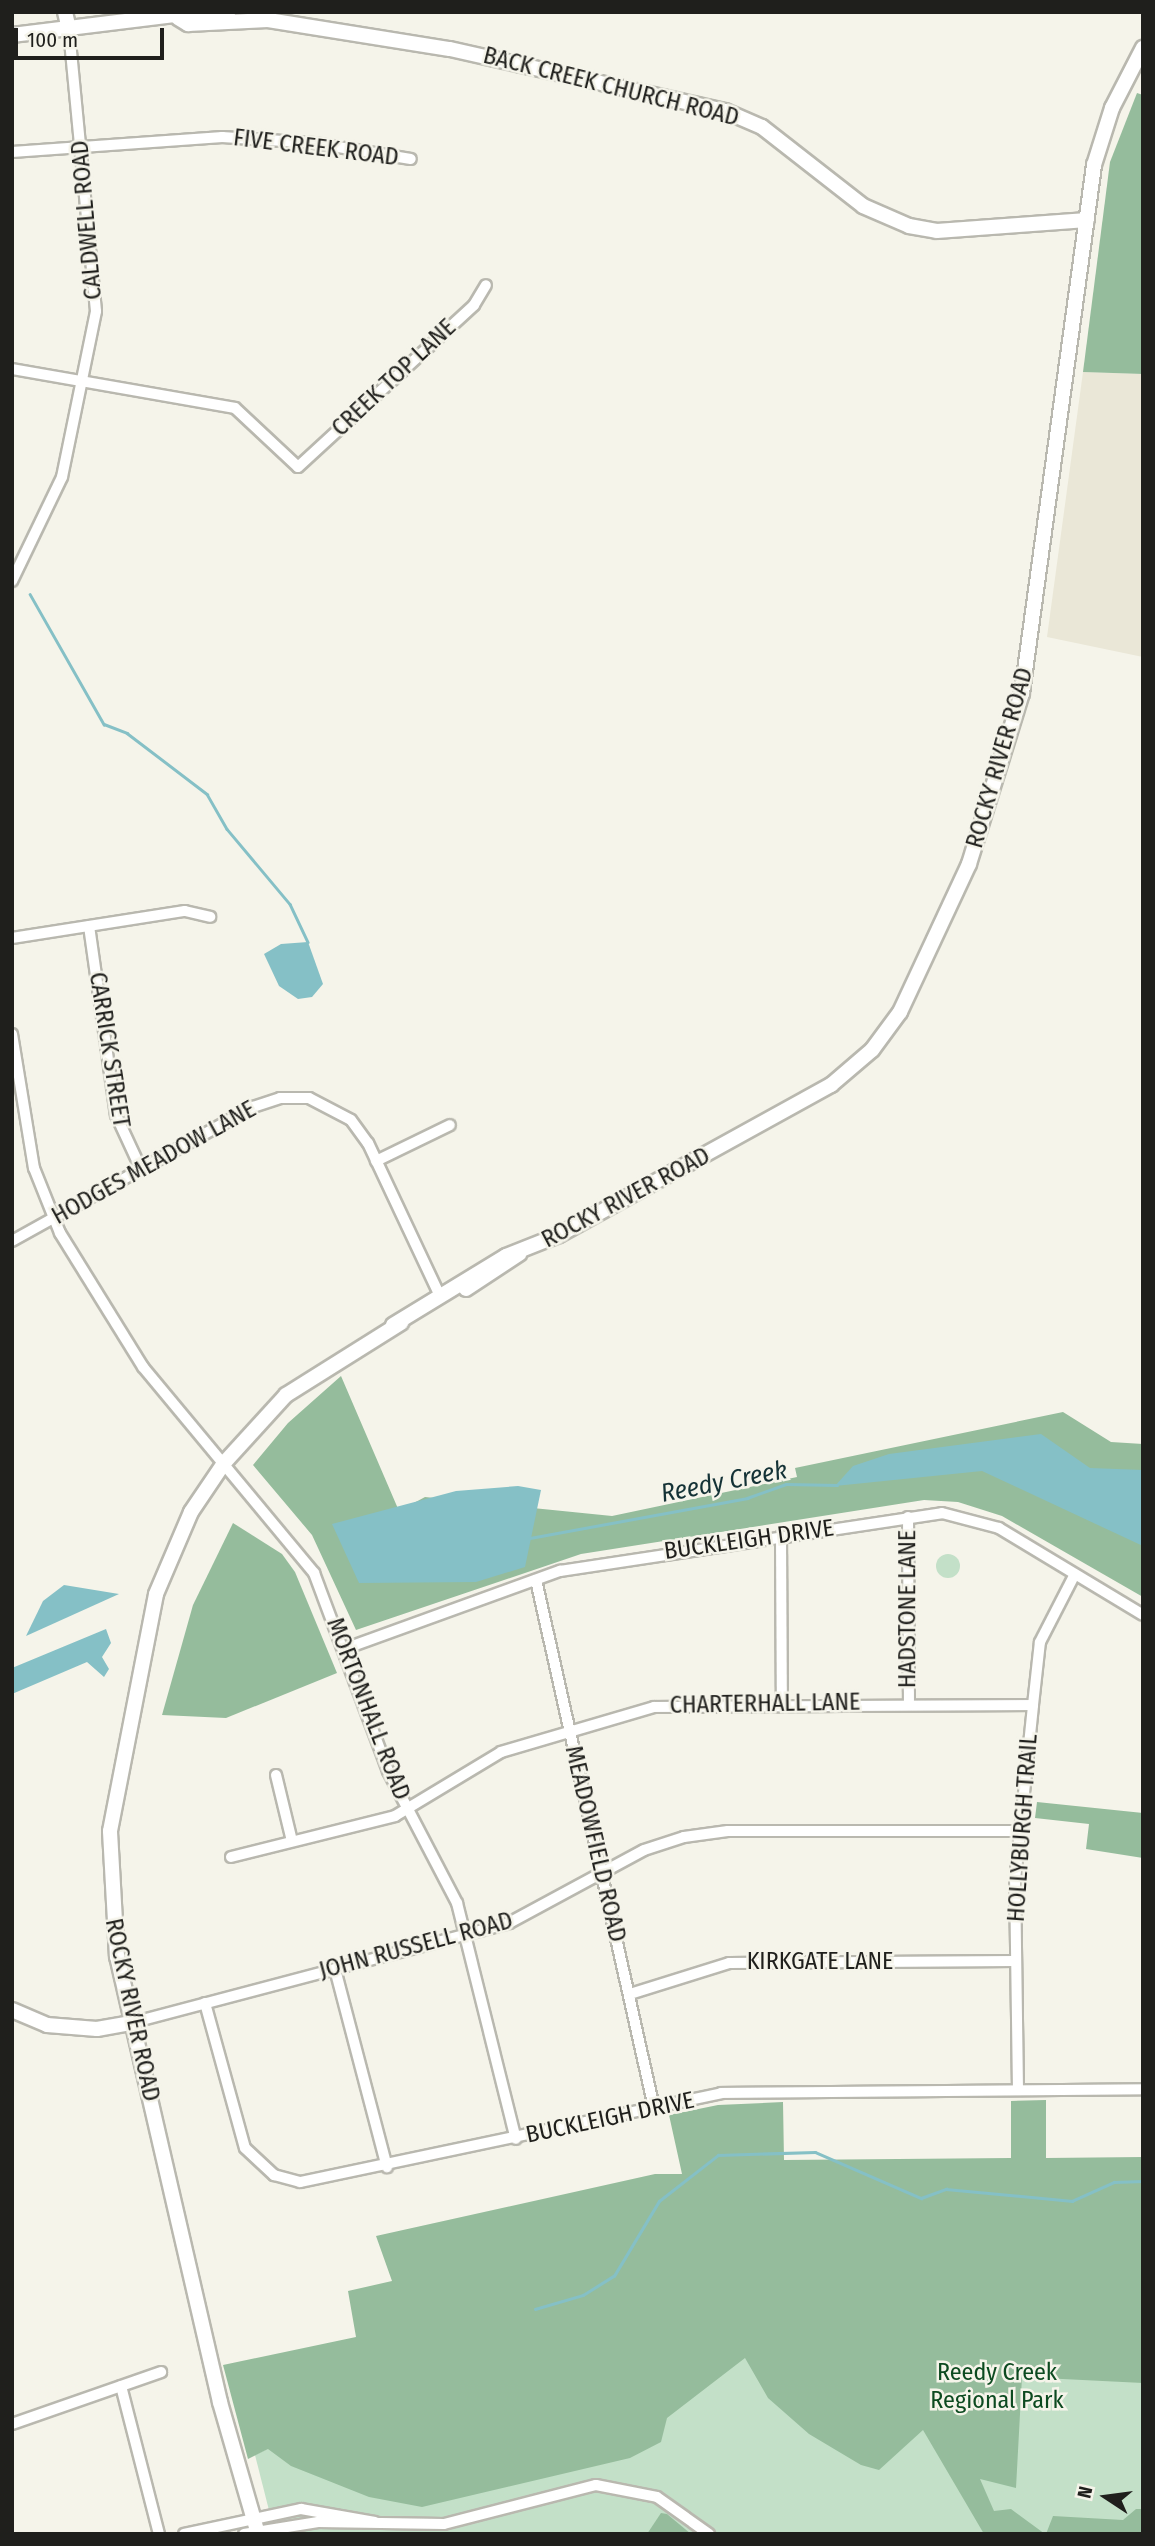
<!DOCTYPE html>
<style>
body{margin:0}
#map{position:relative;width:1155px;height:2546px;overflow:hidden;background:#f5f4ea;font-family:"Fira Sans Condensed",sans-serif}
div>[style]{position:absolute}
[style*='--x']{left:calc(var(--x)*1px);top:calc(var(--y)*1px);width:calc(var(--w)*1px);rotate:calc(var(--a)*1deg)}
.built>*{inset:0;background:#eae7d7}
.green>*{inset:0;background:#c3e0c8}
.round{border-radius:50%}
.forest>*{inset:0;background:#95bc9c}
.water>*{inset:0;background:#85c0c6}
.stream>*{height:2.5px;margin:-1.25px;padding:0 1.25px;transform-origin:1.25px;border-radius:1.25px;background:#85c0c6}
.roads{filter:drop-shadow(2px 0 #b9b8af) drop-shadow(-2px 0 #b9b8af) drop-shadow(0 2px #b9b8af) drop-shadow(0 -2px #b9b8af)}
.street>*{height:10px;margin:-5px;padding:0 5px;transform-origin:5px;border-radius:5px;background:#fff}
.secondary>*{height:14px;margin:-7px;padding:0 7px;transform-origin:7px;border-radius:7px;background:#fff}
span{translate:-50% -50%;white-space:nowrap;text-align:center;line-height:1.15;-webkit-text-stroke:5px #f5f4ea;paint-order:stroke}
.street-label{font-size:24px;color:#1f1f1c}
.park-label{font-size:24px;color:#0c4a20}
.water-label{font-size:26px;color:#143236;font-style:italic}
.frame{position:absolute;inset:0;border:14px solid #1f1f1c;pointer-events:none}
.north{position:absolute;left:1071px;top:2462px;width:70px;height:70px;-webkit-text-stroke:5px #f5f4ea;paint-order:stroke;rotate:283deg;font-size:19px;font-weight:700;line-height:28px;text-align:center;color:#1f1f1c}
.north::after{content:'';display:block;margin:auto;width:24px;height:32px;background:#1f1f1c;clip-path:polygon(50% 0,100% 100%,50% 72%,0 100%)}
.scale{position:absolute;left:14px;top:28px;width:150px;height:32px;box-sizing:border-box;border:4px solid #1f1f1c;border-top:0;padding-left:9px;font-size:21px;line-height:24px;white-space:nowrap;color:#1f1f1c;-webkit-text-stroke:5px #f5f4ea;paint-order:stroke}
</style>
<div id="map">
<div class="built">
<div style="clip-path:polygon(1083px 372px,1143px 374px,1143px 657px,1047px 637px)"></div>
</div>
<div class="green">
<div class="round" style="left:936px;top:1554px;width:24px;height:24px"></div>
<div style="clip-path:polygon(1143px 2171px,1143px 2534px,275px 2534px,255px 2455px,533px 2322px)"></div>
</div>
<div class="forest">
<div style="clip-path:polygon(1137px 93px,1143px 95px,1143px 374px,1083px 372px,1110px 162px)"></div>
<div style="clip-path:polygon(341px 1376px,399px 1511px,425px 1497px,612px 1516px,797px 1477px,795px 1468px,1063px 1412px,1111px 1442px,1143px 1444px,1143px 1597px,1002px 1516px,958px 1502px,924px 1500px,581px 1554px,356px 1630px,312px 1535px,253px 1465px,288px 1423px)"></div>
<div style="clip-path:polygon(233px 1523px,282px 1554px,295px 1572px,337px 1673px,226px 1718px,162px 1715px,193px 1605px)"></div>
<div style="clip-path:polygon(1037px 1802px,1143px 1813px,1143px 1858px,1086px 1849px,1089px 1824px,1035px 1818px)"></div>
<div style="clip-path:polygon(1046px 2100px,1046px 2158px,1143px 2157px,1143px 2383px,1022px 2377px,1016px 2488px,980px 2479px,994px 2511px,1011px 2509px,1045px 2534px,984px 2534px,923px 2430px,879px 2470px,861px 2465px,809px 2434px,768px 2398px,745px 2358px,667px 2418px,661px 2442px,630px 2458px,422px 2507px,369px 2497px,291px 2466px,268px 2449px,248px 2459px,223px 2365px,356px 2337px,348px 2291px,392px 2281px,376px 2236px,655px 2174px,682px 2174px,669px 2115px,718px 2105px,783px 2102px,784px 2160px,1011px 2158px,1011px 2101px)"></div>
<div style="clip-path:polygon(1136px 2509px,1143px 2509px,1143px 2534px,1046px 2534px,1053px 2516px,1123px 2520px)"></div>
<div style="clip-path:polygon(661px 2513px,667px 2514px,691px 2534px,647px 2534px)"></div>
</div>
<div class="water">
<div style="clip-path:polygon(308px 942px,323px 984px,312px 997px,298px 999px,279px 986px,264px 954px,281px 944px)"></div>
<div style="clip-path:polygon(1041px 1434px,1090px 1468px,1143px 1470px,1143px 1546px,982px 1471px,835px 1486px,853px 1466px,889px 1454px)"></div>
<div style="clip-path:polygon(518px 1486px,541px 1490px,525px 1567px,476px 1582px,359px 1583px,332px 1524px,456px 1491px)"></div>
<div style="clip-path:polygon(64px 1585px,119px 1594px,26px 1636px,43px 1601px)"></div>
<div style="clip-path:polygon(106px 1629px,111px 1643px,102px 1657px,109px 1669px,104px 1677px,87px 1662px,12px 1694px,12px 1668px)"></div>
</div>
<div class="stream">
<div style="--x:30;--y:594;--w:150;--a:60.4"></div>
<div style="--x:104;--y:724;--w:25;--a:21"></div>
<div style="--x:127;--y:733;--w:101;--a:37.3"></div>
<div style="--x:207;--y:794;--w:40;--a:60.3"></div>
<div style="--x:227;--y:829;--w:98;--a:50"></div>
<div style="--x:290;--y:904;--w:42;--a:64.7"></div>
<div style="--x:530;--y:1538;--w:221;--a:-10.4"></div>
<div style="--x:747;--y:1498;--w:41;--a:-19.7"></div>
<div style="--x:786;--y:1484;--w:51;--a:1.1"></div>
<div style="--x:535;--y:2309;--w:50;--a:-16.3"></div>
<div style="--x:583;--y:2295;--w:36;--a:-32"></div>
<div style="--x:614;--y:2276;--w:87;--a:-59"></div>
<div style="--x:659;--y:2201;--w:75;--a:-37.9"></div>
<div style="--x:718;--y:2155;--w:97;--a:-1.8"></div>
<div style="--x:815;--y:2152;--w:116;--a:23.5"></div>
<div style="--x:921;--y:2198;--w:27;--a:-20"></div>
<div style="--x:946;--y:2189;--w:127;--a:5.4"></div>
<div style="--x:1072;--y:2201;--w:46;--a:-24.3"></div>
<div style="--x:1114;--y:2182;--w:29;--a:-2"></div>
</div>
<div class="roads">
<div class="street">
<div style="--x:12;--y:152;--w:211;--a:-4.1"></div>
<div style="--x:222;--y:137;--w:92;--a:3.7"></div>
<div style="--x:314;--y:143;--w:98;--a:9.4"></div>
<div style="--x:12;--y:369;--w:226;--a:9.9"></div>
<div style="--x:235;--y:408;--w:86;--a:43.1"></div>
<div style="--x:298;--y:467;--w:239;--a:-42.6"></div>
<div style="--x:474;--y:305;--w:23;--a:-59"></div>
<div style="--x:12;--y:581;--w:115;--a:-64.3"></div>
<div style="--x:62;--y:477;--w:169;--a:-78.4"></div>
<div style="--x:96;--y:311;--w:283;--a:-95.5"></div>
<div style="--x:89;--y:926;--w:191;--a:81.9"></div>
<div style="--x:116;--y:1115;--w:60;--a:65.2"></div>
<div style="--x:12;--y:938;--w:175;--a:-8.9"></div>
<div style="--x:185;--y:911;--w:26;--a:13"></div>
<div style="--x:12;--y:1034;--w:136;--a:80.7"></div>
<div style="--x:34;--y:1168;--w:70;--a:68.2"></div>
<div style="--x:60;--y:1233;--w:158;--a:58.2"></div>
<div style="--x:143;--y:1367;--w:268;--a:50.3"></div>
<div style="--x:314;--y:1573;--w:211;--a:69.5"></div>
<div style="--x:388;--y:1771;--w:149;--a:62.4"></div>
<div style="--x:457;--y:1903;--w:243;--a:76"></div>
<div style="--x:376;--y:1161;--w:82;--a:-25.9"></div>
<div style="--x:12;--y:1241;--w:276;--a:-29.1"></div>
<div style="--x:253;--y:1107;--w:28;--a:-18"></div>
<div style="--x:280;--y:1098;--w:29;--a:0"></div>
<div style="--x:309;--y:1098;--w:47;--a:27.6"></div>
<div style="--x:351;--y:1120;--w:29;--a:54"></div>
<div style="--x:368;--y:1143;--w:167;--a:64.8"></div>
<div style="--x:908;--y:1517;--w:185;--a:89.7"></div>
<div style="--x:781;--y:1536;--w:167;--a:89.7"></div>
<div style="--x:536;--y:1580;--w:541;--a:77.4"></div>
<div style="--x:344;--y:1649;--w:230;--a:-19.9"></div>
<div style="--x:560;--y:1571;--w:386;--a:-8.6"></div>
<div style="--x:942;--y:1513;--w:59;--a:14.7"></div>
<div style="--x:999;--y:1528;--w:168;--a:31.1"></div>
<div style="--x:276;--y:1775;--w:68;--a:76.4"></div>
<div style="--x:231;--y:1857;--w:169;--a:-14"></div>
<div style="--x:395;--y:1816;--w:124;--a:-31.1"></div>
<div style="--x:501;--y:1752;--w:159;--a:-16.4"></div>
<div style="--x:654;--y:1707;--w:379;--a:-0.3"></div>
<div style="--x:335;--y:1969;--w:205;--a:75.3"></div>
<div style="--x:630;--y:1994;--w:104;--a:-17.4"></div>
<div style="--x:729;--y:1963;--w:286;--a:-0.4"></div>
<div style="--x:205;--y:2003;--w:150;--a:74.6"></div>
<div style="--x:245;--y:2148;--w:40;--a:43"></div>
<div style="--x:274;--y:2175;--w:27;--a:15"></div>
<div style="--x:300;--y:2182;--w:430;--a:-11.9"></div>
<div style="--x:721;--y:2093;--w:422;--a:-0.5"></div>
<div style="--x:131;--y:2023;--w:391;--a:-14.8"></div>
<div style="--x:509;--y:1923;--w:153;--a:-28.4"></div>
<div style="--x:644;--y:1850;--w:42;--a:-18"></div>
<div style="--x:684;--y:1837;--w:44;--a:-7.8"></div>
<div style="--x:728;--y:1831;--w:291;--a:0"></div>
<div style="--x:1018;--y:2090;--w:210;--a:-90.8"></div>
<div style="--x:1015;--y:1880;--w:176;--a:-84.1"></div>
<div style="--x:1033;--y:1705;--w:63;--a:-83.7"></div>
<div style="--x:1040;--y:1642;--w:76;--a:-62.8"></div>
<div style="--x:121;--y:2386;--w:153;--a:75.6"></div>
<div style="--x:12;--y:2424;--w:158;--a:-19.2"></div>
<div style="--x:184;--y:2534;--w:120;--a:-12.1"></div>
<div style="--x:301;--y:2509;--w:75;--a:10"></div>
<div style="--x:244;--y:2534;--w:75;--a:-9.2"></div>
<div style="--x:318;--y:2522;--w:126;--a:0.9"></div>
<div style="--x:444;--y:2524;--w:157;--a:-14.4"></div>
<div style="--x:596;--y:2485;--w:62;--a:11.1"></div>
<div style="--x:657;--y:2497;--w:64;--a:35.4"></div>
</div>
<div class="secondary">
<div style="--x:65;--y:12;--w:17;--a:77"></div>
<div style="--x:178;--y:18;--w:12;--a:31"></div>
<div style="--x:188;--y:24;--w:80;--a:-2.9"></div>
<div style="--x:268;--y:20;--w:184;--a:9.1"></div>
<div style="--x:450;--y:49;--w:282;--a:12.7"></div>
<div style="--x:725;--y:111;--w:40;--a:23.4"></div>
<div style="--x:762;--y:127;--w:128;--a:38"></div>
<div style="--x:863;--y:206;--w:50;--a:23.5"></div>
<div style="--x:909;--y:226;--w:28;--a:10"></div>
<div style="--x:937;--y:231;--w:150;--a:-4.2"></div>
<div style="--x:12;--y:35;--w:180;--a:-7"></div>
<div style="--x:191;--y:13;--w:38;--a:7"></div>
<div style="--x:466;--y:1289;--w:64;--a:-33.4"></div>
<div style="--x:393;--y:1325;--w:132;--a:-31.4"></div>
<div style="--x:506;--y:1256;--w:57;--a:-21.6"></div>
<div style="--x:559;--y:1235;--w:311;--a:-28.9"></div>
<div style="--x:831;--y:1085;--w:54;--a:-40.5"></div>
<div style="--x:872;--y:1050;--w:47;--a:-53.6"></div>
<div style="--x:900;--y:1012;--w:163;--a:-65"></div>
<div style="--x:969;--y:864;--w:179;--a:-72.8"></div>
<div style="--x:1022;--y:693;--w:533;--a:-82.23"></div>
<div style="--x:1094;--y:165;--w:60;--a:-72.5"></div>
<div style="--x:1112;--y:108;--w:68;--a:-62.7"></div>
<div style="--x:12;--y:2010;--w:38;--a:23"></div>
<div style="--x:47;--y:2025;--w:50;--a:4.6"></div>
<div style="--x:97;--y:2029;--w:35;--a:-10"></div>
<div style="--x:258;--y:2534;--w:137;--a:-106.1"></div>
<div style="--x:220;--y:2402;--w:457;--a:-103"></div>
<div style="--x:117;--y:1957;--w:126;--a:-93.2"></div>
<div style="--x:110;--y:1831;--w:241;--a:-79"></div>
<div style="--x:156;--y:1594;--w:89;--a:-66.9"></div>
<div style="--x:191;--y:1512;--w:59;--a:-56"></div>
<div style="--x:224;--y:1463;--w:92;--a:-47.6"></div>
<div style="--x:286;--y:1395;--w:136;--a:-32.1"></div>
</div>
</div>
<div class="street-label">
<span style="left:611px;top:87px;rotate:14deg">BACK CREEK CHURCH ROAD</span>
<span style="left:316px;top:148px;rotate:7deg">FIVE CREEK ROAD</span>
<span style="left:87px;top:220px;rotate:-95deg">CALDWELL ROAD</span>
<span style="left:394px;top:378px;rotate:-43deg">CREEK TOP LANE</span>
<span style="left:1000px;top:758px;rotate:-74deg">ROCKY RIVER ROAD</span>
<span style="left:109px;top:1050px;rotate:81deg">CARRICK STREET</span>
<span style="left:154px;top:1163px;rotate:-29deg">HODGES MEADOW LANE</span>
<span style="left:626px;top:1198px;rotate:-28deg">ROCKY RIVER ROAD</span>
<span style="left:749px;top:1540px;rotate:-8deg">BUCKLEIGH DRIVE</span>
<span style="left:908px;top:1609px;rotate:-90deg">HADSTONE LANE</span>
<span style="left:765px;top:1704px;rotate:-1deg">CHARTERHALL LANE</span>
<span style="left:368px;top:1709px;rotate:69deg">MORTONHALL ROAD</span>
<span style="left:1023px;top:1828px;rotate:-86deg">HOLLYBURGH TRAIL</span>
<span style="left:595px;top:1844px;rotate:77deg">MEADOWFIELD ROAD</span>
<span style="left:416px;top:1946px;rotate:-15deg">JOHN RUSSELL ROAD</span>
<span style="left:820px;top:1962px">KIRKGATE LANE</span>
<span style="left:132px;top:2010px;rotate:78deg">ROCKY RIVER ROAD</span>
<span style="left:610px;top:2118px;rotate:-12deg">BUCKLEIGH DRIVE</span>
</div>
<div class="park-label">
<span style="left:997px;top:2387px">Reedy Creek<br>Regional Park</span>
</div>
<div class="water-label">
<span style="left:724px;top:1482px;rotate:-11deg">Reedy Creek</span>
</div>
<div class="frame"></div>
<div class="north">N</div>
<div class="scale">100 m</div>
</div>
